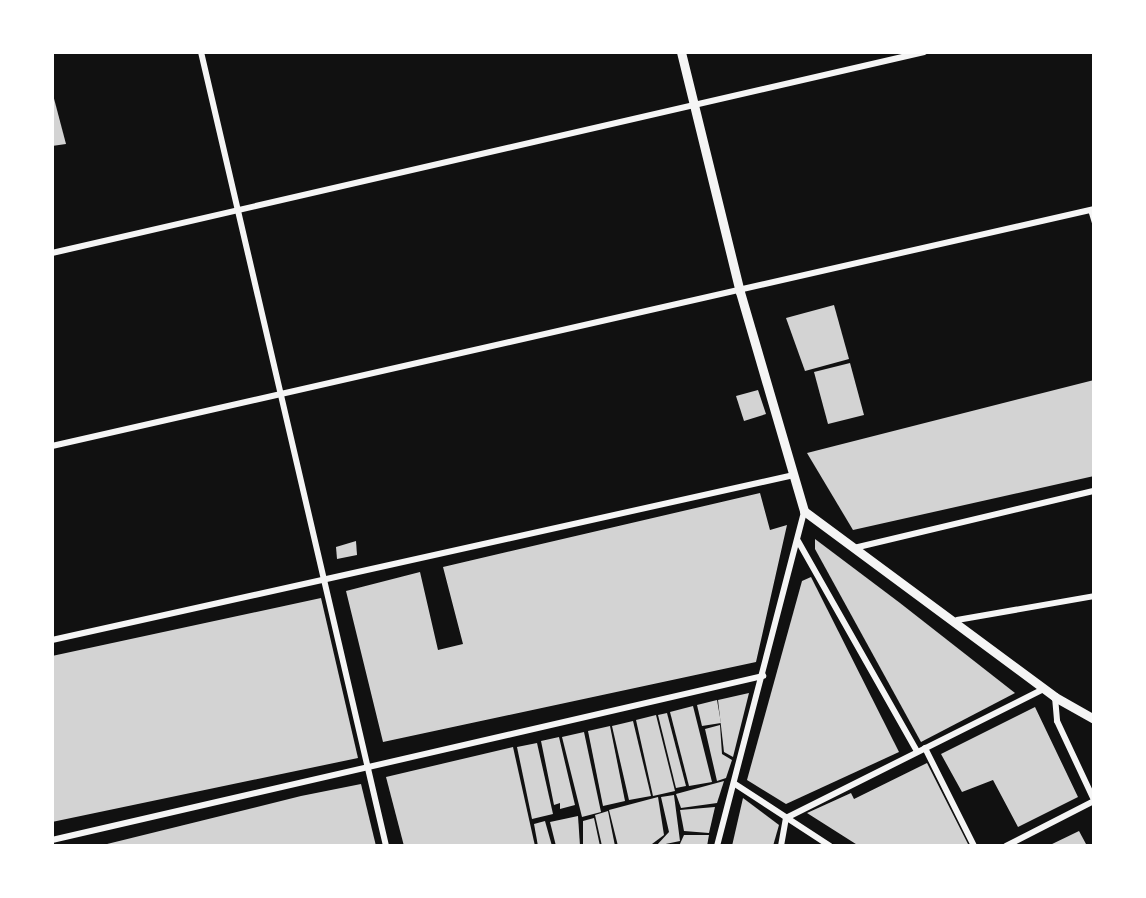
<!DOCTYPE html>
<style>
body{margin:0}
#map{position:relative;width:1146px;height:898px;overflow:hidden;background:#111;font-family:"Archivo Narrow",sans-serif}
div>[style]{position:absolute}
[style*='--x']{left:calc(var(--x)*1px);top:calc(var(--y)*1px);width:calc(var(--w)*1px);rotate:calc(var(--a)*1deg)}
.building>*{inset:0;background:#d3d3d3}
.service>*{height:4px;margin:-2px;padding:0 2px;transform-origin:2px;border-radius:2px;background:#f5f5f5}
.minor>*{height:6px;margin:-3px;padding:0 3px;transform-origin:3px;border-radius:3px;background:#f5f5f5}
.tertiary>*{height:9px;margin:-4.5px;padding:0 4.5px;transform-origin:4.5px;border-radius:4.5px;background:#f5f5f5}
span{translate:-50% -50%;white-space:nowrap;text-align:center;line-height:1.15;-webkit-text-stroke:6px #fff;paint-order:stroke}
.frame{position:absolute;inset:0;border:54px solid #fff;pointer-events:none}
</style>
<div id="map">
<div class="building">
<div style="clip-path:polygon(52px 91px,66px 144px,52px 146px)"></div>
<div style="clip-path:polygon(834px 305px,849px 359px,805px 371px,786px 318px)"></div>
<div style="clip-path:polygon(850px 363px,864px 415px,828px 424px,814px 372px)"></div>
<div style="clip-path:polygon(1094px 380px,1094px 476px,853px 530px,807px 453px)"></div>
<div style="clip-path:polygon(758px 390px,766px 414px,744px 421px,736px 396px)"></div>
<div style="clip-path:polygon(760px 493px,770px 530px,787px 525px,756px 662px,383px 742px,346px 591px,420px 572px,438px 650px,463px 644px,443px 567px)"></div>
<div style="clip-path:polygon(815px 539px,900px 603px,1015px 693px,921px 742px,815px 549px)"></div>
<div style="clip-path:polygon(356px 541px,357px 555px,337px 559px,336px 547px)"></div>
<div style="clip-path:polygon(811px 577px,899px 752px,786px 804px,747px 780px,802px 581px)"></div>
<div style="clip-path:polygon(321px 598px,358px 758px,52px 822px,52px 656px)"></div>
<div style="clip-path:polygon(749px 693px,733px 757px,724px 752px,718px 700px)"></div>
<div style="clip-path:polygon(717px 700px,721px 723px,702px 726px,697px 705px)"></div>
<div style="clip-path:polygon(693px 706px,712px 782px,689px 786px,670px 712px)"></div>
<div style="clip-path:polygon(1035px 707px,1078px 797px,1018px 827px,993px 780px,962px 792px,941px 754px)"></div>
<div style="clip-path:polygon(667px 713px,686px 786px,676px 788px,658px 715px)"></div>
<div style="clip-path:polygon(656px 715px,675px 791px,653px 796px,636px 720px)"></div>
<div style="clip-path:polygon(633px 721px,651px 796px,629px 800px,612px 726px)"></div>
<div style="clip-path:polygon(720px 725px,722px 754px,732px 760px,726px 778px,717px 781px,705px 729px)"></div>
<div style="clip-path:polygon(610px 726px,625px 801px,603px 806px,588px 731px)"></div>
<div style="clip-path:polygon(584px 732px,601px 812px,582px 817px,562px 737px)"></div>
<div style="clip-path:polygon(559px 737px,575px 805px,560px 809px,560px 803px,554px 805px,541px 741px)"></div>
<div style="clip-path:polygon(537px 743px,553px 814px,532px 819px,517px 747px)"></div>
<div style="clip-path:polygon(513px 747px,535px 846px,404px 846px,386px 777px)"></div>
<div style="clip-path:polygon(927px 763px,969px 846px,859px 846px,807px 813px,851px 793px,854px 799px)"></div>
<div style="clip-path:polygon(724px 781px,717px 803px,681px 808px,676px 794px)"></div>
<div style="clip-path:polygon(361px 784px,376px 846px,99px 846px,301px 796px)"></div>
<div style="clip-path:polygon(674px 795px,680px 841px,656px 846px,669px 832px,661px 797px)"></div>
<div style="clip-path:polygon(658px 797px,664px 835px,652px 844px,618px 846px,609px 810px)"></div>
<div style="clip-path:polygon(743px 798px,779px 825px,773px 846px,732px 846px)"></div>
<div style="clip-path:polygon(715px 807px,709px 833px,684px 831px,680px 810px)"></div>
<div style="clip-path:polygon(608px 811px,615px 846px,602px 846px,595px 815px)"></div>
<div style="clip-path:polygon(578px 816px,580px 846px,556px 846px,550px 822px)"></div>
<div style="clip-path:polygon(594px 818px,600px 846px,583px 846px,583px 821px)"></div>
<div style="clip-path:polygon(545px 821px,552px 846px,538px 846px,534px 824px)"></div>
<div style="clip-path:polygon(1079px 831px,1086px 844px,1048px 846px)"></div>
<div style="clip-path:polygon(684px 835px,709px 835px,707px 846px,679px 846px)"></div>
</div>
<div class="service">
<div style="--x:1090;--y:210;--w:14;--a:73"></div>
</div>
<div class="minor">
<div style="--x:201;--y:52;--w:815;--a:76.88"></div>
<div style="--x:52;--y:253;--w:895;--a:-12.98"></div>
<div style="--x:52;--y:446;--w:1069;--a:-12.81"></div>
<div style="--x:798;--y:541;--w:241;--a:60.5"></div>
<div style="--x:854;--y:548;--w:247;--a:-13.4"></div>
<div style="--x:957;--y:620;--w:139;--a:-9.9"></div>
<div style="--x:52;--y:640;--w:760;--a:-12.54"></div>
<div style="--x:1055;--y:697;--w:24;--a:85"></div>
<div style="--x:1057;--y:721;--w:87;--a:64.9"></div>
<div style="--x:925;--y:748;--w:110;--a:63.4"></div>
<div style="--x:735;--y:784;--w:113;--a:33.1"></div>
<div style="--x:52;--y:840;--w:730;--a:-12.99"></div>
<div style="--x:717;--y:846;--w:346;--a:-75.4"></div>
<div style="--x:781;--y:846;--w:28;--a:-80"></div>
<div style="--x:786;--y:818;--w:288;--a:-26.6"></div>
<div style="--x:1006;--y:846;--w:99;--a:-27.1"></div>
</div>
<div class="tertiary">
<div style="--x:681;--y:52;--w:247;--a:76.2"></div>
<div style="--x:740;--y:292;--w:228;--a:73.7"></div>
<div style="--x:804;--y:511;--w:312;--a:36.5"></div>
<div style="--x:1055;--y:697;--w:45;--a:29.4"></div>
</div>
<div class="frame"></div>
</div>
